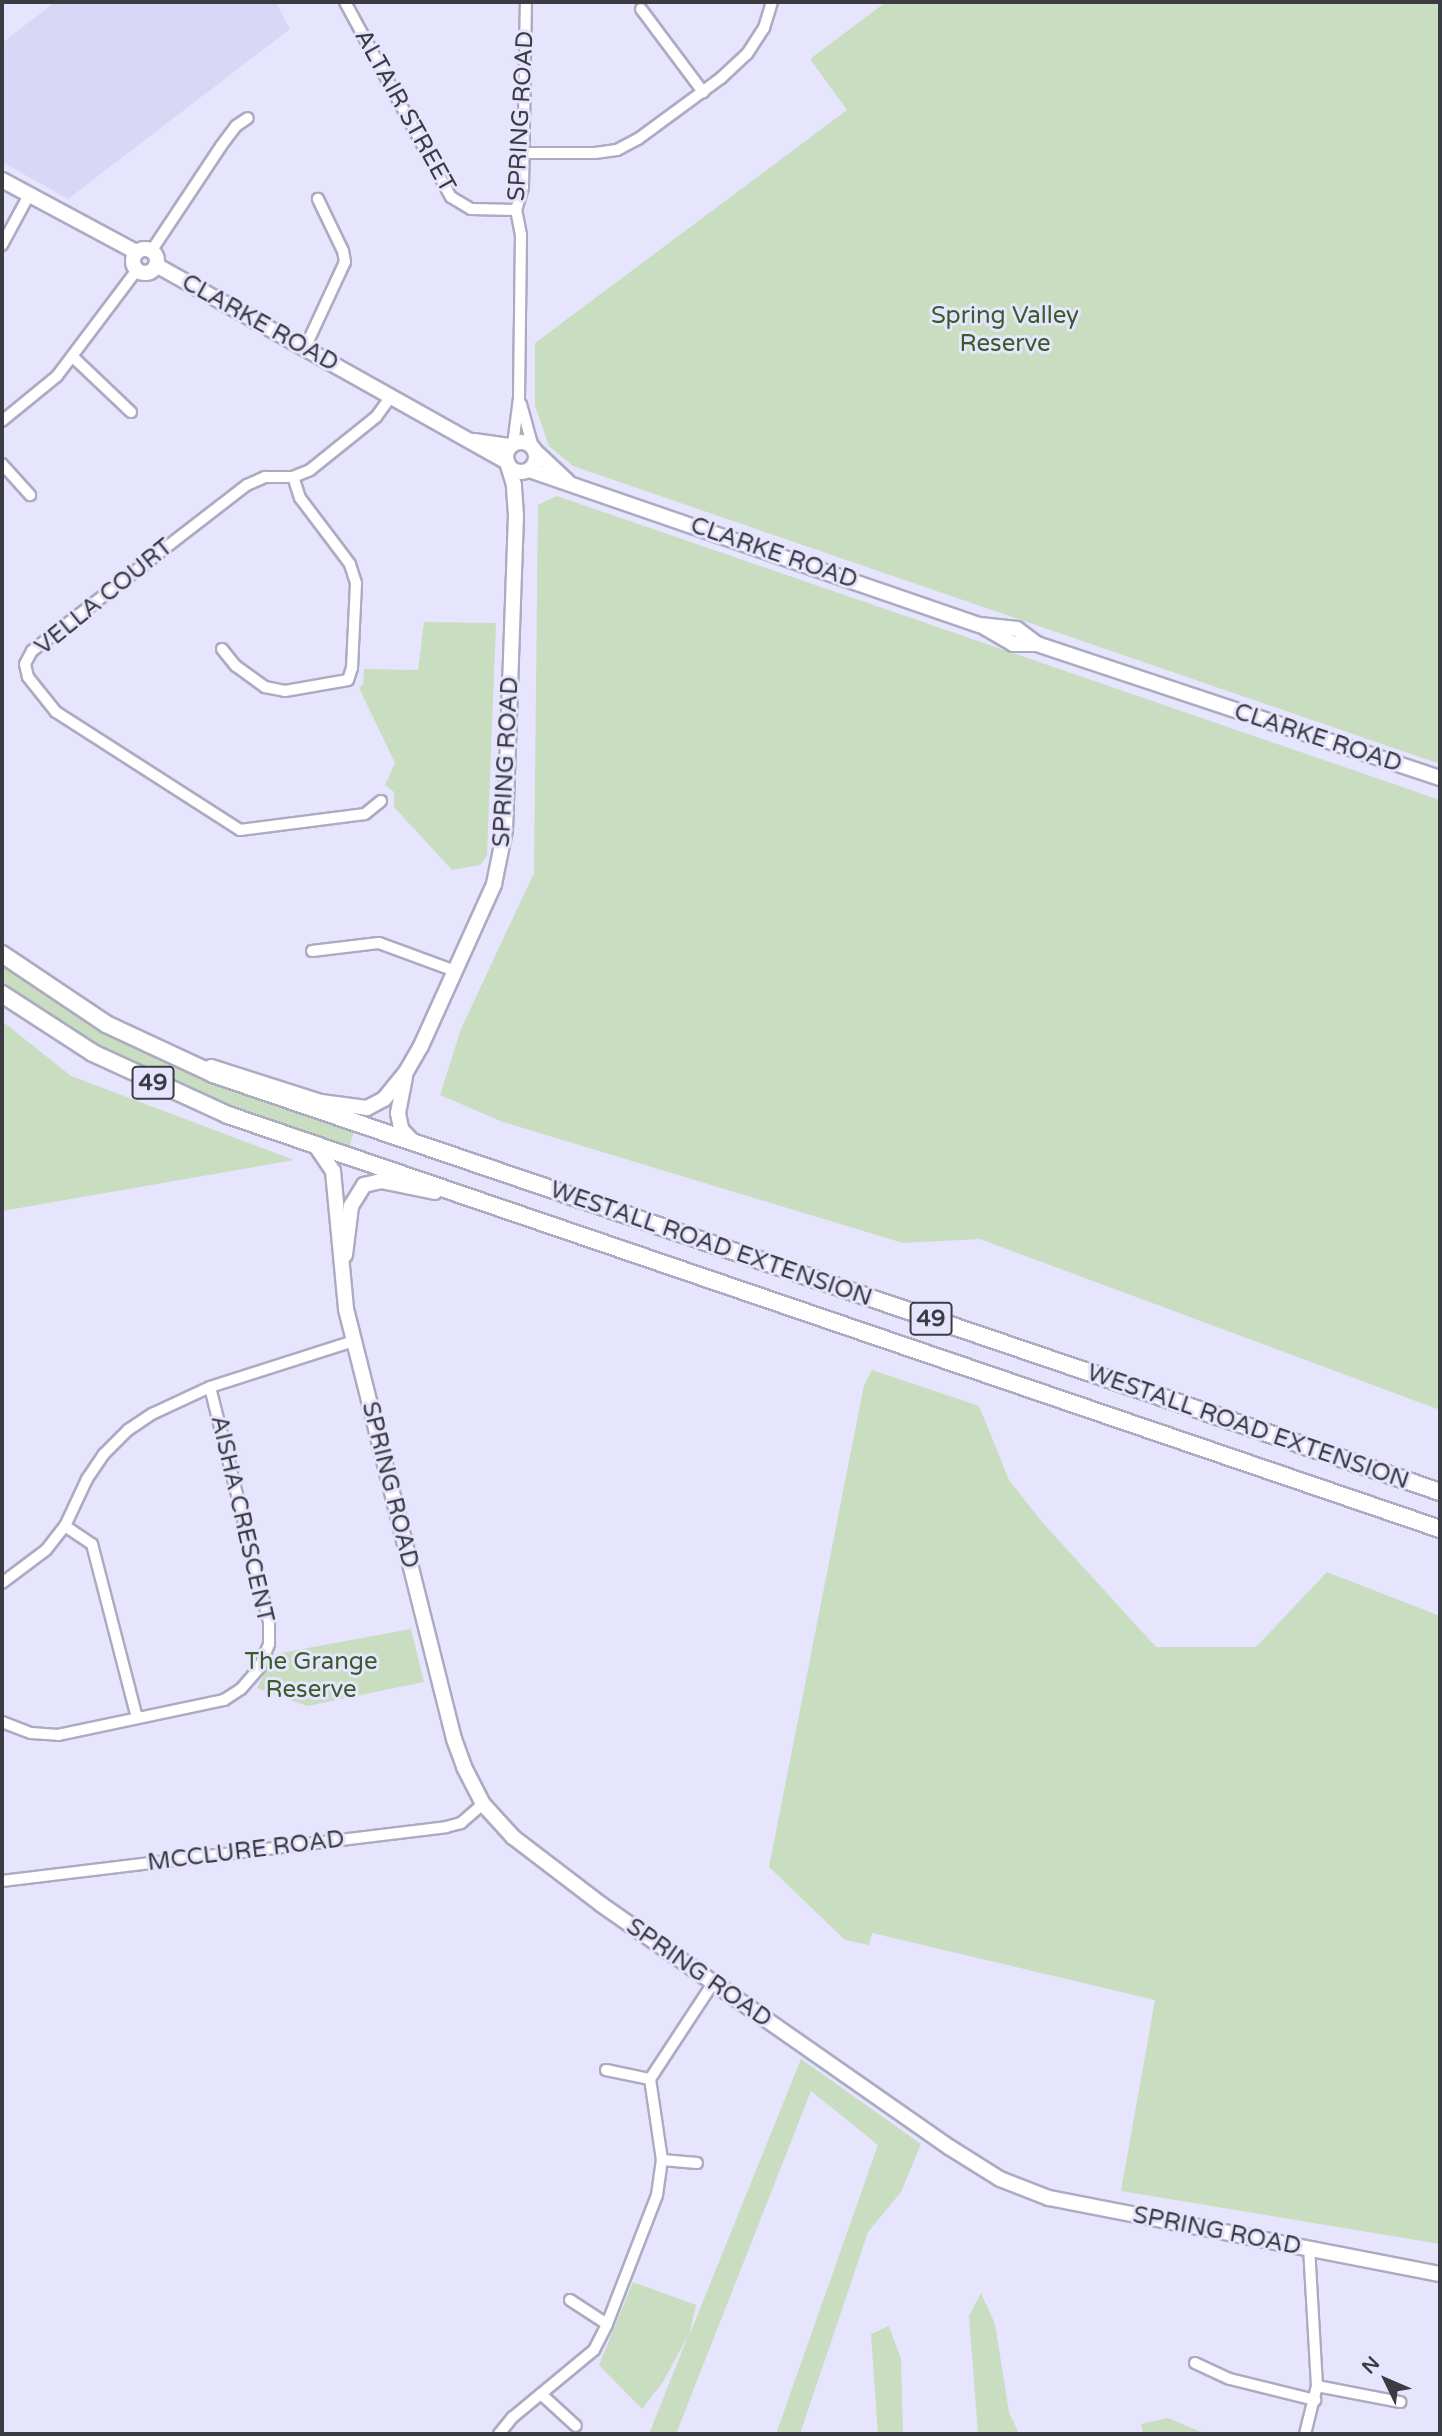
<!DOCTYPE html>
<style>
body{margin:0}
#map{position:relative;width:1442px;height:2436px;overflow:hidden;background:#e6e5fd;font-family:"Varela Round",sans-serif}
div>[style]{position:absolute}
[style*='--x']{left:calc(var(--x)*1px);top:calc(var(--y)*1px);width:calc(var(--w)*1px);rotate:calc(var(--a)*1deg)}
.built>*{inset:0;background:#d9d7f6}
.green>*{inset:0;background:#c9ddc1}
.roads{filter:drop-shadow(2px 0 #acabc2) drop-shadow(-2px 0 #acabc2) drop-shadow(0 2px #acabc2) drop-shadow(0 -2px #acabc2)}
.minor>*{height:10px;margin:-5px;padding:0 5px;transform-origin:5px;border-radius:5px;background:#fff}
.major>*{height:14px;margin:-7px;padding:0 7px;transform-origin:7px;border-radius:7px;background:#fff}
.major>.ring{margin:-7px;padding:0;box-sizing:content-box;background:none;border:14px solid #fff;border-radius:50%}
.highway>*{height:16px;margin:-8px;padding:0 8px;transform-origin:8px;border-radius:8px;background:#fff}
span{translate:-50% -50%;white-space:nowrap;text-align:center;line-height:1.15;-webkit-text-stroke:6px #e6e5fd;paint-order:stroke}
.shield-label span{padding:2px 5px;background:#e6e5fd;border:2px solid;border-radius:5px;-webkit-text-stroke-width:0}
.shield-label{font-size:23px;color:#3b3b44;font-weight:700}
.street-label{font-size:24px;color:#3b3b44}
.park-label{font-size:24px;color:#395c29}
.frame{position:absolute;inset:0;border:4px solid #3b3b44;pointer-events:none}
.north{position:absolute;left:1351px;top:2345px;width:70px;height:70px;-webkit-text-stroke:5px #e6e5fd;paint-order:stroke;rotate:314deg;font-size:19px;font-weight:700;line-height:28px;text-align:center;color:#3b3b44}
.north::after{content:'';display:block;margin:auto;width:24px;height:32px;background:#3b3b44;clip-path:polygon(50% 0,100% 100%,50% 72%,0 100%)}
</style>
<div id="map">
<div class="built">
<div style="clip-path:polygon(55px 2px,276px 2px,290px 29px,68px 199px,2px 162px,2px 43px)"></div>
</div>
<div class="green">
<div style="clip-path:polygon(886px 2px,1440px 2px,1440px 764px,573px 466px,549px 446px,535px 406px,535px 343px,847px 110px,810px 59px)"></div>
<div style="clip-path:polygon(557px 496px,1440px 800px,1440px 1410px,980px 1239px,903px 1243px,503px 1122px,440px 1095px,461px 1029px,534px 873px,538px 505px)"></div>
<div style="clip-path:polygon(424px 622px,496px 623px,487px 856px,480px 865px,452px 870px,394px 807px,394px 792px,385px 785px,395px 763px,359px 688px,363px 685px,364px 669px,418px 670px)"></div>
<div style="clip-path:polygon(2px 965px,90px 1022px,355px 1129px,348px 1151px,229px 1109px,110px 1053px,2px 983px)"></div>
<div style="clip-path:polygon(2px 1021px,71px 1076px,294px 1160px,2px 1211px)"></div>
<div style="clip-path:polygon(872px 1370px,979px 1406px,1009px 1480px,1042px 1522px,1156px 1647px,1256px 1647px,1327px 1572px,1440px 1616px,1440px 2244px,1121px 2191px,1155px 2000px,872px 1933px,869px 1945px,845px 1940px,769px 1867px,864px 1385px)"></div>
<div style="clip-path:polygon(411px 1629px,424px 1682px,307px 1706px,257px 1688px,275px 1654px)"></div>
<div style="clip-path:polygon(801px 2059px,921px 2144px,901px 2192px,868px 2232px,800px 2434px,776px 2434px,878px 2145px,811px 2091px,676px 2434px,649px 2434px,688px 2336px,663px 2382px,642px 2409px,599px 2365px,633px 2282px,696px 2305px,689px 2336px)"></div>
<div style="clip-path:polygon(981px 2293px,995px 2324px,1009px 2412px,1019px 2434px,978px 2434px,969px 2316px)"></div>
<div style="clip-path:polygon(889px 2326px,901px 2359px,903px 2434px,878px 2434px,871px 2334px)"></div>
<div style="clip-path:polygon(1168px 2418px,1206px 2434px,1143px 2434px,1141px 2424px)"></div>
</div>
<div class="roads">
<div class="minor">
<div style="--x:345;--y:2;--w:222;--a:61.5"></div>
<div style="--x:451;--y:197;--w:23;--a:31"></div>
<div style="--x:471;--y:209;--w:45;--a:1.3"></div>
<div style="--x:641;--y:9;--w:104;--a:53.2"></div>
<div style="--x:523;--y:153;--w:72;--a:0"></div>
<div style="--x:595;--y:153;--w:22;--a:-8"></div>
<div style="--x:617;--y:150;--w:24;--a:-28"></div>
<div style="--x:638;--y:139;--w:103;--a:-36.3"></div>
<div style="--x:721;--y:78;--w:35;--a:-43"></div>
<div style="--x:747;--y:54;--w:31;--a:-57"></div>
<div style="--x:764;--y:28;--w:27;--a:-73"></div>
<div style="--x:2;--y:245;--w:57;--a:-61.6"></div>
<div style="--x:152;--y:250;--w:125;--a:-56.4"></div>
<div style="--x:221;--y:146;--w:25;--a:-53"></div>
<div style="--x:236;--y:126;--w:14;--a:-34"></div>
<div style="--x:305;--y:348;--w:95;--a:-65.1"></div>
<div style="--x:345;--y:262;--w:11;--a:-100"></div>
<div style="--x:343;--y:251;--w:58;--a:-115.7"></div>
<div style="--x:73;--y:357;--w:80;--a:43.5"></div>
<div style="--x:521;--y:404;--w:46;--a:74.7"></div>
<div style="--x:2;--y:421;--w:71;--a:-39.3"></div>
<div style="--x:57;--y:376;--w:133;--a:-53"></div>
<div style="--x:513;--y:445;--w:47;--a:-82.7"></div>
<div style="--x:519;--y:398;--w:163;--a:-89.3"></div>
<div style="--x:521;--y:235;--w:25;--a:-101"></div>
<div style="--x:516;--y:210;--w:24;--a:-73"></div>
<div style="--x:523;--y:187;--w:185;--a:-89.1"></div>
<div style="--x:2;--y:464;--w:42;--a:47.9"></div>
<div style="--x:222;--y:649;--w:22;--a:51"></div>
<div style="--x:236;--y:666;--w:36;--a:36"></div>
<div style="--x:265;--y:687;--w:20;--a:11"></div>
<div style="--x:285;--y:691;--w:64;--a:-9.9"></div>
<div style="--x:348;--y:680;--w:13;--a:-72"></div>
<div style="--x:352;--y:668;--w:85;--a:-87.3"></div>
<div style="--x:356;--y:583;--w:20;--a:-108"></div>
<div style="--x:350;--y:564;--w:83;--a:-127.1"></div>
<div style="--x:300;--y:498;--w:22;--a:-108"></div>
<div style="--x:381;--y:801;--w:21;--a:141"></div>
<div style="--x:365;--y:814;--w:126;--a:172.7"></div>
<div style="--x:240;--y:830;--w:219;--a:-147.3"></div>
<div style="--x:56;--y:712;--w:45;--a:-128.7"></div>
<div style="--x:28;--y:677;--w:13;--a:-103"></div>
<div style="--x:25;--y:664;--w:15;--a:-62"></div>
<div style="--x:32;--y:651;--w:272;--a:-37.7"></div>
<div style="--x:247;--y:485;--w:20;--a:-24"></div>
<div style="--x:265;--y:477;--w:28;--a:0"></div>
<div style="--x:293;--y:477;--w:18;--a:-22"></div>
<div style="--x:310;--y:470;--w:85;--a:-38.8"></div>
<div style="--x:376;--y:417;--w:26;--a:-54"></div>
<div style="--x:312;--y:951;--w:67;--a:-6.8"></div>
<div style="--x:379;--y:943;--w:81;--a:20.2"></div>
<div style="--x:65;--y:1526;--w:32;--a:34"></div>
<div style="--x:92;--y:1544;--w:180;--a:75.5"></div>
<div style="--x:2;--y:1583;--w:55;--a:-36.9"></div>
<div style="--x:46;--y:1550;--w:31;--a:-52"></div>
<div style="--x:65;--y:1526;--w:52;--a:-64.9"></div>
<div style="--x:87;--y:1479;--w:29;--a:-56"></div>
<div style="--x:103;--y:1455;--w:35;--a:-45"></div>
<div style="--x:128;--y:1430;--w:29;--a:-34"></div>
<div style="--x:152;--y:1414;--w:64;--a:-25"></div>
<div style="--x:210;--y:1387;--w:151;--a:-17.7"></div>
<div style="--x:2;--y:1722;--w:31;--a:21"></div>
<div style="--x:31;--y:1733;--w:27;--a:4"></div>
<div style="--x:58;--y:1735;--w:170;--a:-11.9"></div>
<div style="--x:224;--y:1700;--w:20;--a:-33"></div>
<div style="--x:241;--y:1689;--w:28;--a:-49"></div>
<div style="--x:259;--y:1668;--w:26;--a:-67"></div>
<div style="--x:269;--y:1644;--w:22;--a:-90"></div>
<div style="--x:269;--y:1622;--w:242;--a:-104.1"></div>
<div style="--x:2;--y:1881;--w:447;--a:-6.9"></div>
<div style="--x:446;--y:1827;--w:16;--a:-15"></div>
<div style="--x:461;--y:1823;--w:29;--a:-41"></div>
<div style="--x:606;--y:2070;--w:45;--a:11.6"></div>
<div style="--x:662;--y:2160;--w:35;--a:5"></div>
<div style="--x:570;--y:2300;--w:44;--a:33"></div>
<div style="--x:1195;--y:2363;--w:38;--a:25"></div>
<div style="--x:1230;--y:2379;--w:88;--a:13.9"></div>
<div style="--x:1317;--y:2386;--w:85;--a:10.9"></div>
<div style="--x:541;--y:2394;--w:47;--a:42.4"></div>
<div style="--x:499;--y:2434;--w:22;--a:-51"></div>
<div style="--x:513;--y:2417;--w:105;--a:-39.6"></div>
<div style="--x:594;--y:2350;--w:29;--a:-63"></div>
<div style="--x:607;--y:2324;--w:138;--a:-68.8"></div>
<div style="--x:657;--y:2195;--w:35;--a:-82"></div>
<div style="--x:662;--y:2160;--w:82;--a:-98.4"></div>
<div style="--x:650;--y:2079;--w:115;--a:-56.7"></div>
<div style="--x:1305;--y:2434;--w:49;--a:-76"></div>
<div style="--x:1317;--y:2386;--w:137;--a:-93.3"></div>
</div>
<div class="major">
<div style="--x:2;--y:180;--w:152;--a:28.2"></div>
<div class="ring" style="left:133px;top:249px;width:10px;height:10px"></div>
<div style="--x:156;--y:265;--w:403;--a:29.3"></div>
<div style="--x:474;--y:441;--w:37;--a:8"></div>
<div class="ring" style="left:506px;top:442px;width:16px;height:16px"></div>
<div style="--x:535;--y:451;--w:44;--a:43.2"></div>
<div style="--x:529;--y:470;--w:477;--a:19"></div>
<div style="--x:980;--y:625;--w:37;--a:6"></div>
<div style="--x:1017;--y:629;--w:25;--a:37"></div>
<div style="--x:984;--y:627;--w:34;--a:30"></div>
<div style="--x:1013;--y:644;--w:24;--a:0"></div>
<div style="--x:1037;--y:644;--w:425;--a:18.4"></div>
<div style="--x:211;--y:1067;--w:115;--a:17.7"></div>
<div style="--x:321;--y:1102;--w:46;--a:7.4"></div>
<div style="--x:367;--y:1108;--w:19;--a:-28"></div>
<div style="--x:384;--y:1099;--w:35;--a:-51"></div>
<div style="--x:406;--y:1072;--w:30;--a:-60"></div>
<div style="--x:421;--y:1046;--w:178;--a:-65.7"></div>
<div style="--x:494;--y:884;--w:55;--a:-78.5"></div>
<div style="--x:505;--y:830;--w:314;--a:-88"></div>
<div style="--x:516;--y:516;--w:31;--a:-94"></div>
<div style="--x:514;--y:485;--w:21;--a:-107"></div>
<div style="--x:405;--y:1077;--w:37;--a:101"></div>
<div style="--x:398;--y:1113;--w:16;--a:79"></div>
<div style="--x:401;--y:1129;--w:19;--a:47"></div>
<div style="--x:316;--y:1146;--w:30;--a:56"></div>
<div style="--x:333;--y:1171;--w:139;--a:84.6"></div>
<div style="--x:346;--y:1309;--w:443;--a:75.9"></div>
<div style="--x:454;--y:1739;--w:30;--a:70"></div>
<div style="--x:464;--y:1767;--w:42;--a:62.8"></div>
<div style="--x:483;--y:1804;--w:45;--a:47.7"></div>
<div style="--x:513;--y:1837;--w:112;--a:37.4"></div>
<div style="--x:602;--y:1905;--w:423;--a:34.9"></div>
<div style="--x:949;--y:2147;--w:60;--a:32.1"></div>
<div style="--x:1000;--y:2179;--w:53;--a:21.2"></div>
<div style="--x:1049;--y:2198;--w:398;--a:11"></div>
<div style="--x:345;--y:1255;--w:49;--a:-83"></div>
<div style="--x:351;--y:1206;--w:25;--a:-58"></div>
<div style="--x:364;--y:1185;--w:17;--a:-13"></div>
<div style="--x:381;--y:1181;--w:55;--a:11.5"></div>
</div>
<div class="highway">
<div style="--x:2;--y:954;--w:125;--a:33.9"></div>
<div style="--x:106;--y:1024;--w:118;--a:25"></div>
<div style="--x:213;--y:1074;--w:1296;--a:18.81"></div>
<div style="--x:2;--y:994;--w:108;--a:33"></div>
<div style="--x:93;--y:1053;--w:149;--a:24.7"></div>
<div style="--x:228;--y:1115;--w:1281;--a:18.86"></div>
</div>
</div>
<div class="shield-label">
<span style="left:153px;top:1083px">49</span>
<span style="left:931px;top:1319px">49</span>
</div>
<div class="street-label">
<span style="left:405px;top:111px;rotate:61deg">ALTAIR STREET</span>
<span style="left:521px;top:116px;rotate:-87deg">SPRING ROAD</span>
<span style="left:260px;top:323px;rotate:29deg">CLARKE ROAD</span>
<span style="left:774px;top:553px;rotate:19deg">CLARKE ROAD</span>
<span style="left:104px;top:597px;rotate:-39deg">VELLA COURT</span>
<span style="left:1318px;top:738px;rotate:18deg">CLARKE ROAD</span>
<span style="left:506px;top:762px;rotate:-87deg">SPRING ROAD</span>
<span style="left:711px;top:1244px;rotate:19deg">WESTALL ROAD EXTENSION</span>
<span style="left:1248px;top:1427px;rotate:19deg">WESTALL ROAD EXTENSION</span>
<span style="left:390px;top:1485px;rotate:76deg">SPRING ROAD</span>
<span style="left:242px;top:1519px;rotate:77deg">AISHA CRESCENT</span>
<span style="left:246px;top:1851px;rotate:-7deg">MCCLURE ROAD</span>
<span style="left:699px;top:1973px;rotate:35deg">SPRING ROAD</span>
<span style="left:1217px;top:2231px;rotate:11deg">SPRING ROAD</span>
</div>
<div class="park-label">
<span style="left:1005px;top:330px">Spring Valley<br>Reserve</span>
<span style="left:311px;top:1676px">The Grange<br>Reserve</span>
</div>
<div class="frame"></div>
<div class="north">N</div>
</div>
